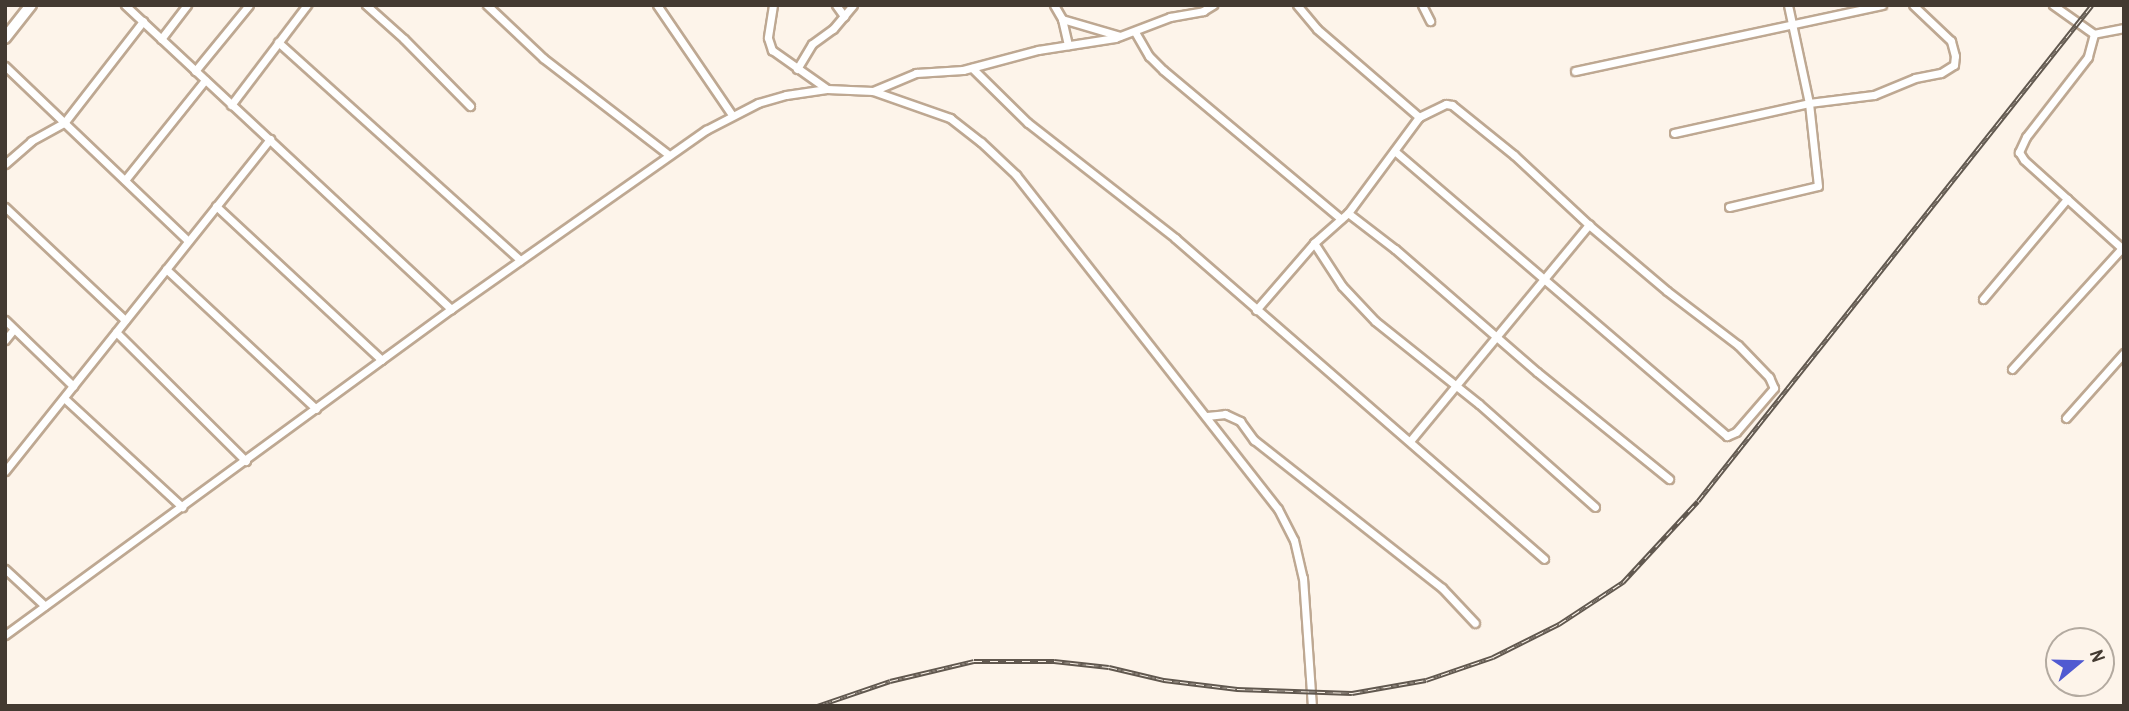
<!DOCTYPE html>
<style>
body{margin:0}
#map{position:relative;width:2129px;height:711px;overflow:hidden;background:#fdf4ea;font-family:"Archivo Narrow",sans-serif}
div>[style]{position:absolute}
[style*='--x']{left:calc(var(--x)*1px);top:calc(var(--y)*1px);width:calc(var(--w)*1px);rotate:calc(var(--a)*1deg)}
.roads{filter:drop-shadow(2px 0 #bea892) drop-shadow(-2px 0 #bea892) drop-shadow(0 2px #bea892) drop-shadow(0 -2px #bea892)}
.street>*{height:7px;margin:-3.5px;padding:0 3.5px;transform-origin:3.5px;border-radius:3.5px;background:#fff}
.secondary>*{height:10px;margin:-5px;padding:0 5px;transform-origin:5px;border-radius:5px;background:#fff}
.rail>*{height:5px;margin-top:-2.5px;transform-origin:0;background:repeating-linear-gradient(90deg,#fdf4ea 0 8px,#61584f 0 16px);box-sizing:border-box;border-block:2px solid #61584f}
span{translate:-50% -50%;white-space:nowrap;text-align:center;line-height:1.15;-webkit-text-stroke:5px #fdf4ea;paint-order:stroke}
.frame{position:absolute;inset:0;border:7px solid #433a31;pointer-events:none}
.north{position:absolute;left:2045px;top:627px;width:70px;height:70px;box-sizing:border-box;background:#fdf4ea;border:2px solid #b3aaa0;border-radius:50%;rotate:71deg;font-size:19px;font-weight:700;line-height:28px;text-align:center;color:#433a31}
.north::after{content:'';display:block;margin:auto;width:24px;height:32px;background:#505ad1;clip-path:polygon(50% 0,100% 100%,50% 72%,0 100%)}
</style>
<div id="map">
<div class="roads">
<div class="street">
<div style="--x:125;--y:5;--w:446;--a:43"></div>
<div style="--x:366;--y:5;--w:51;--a:41.8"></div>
<div style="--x:404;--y:39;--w:94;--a:45.4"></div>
<div style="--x:487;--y:5;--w:77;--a:43.4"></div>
<div style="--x:543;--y:58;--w:159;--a:37.6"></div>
<div style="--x:657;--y:5;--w:133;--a:55.7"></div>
<div style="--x:773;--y:5;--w:33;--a:99"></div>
<div style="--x:768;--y:38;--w:13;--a:72"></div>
<div style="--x:772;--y:50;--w:67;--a:35.3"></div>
<div style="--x:836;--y:5;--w:14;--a:54"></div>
<div style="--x:1054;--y:5;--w:16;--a:60"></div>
<div style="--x:1062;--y:19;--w:27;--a:77"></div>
<div style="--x:1297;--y:5;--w:31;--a:50"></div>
<div style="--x:1317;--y:29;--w:135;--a:40.8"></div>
<div style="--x:1422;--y:5;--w:18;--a:63"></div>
<div style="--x:2053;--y:5;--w:50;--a:35.3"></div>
<div style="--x:1062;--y:19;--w:60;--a:16.3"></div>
<div style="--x:2124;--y:28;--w:31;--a:169"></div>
<div style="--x:2094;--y:34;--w:24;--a:105"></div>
<div style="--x:2088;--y:57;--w:101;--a:127.8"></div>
<div style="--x:2026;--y:137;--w:17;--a:115"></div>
<div style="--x:2019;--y:152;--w:9;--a:58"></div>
<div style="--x:2024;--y:160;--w:135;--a:42"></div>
<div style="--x:1135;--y:32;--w:28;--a:60"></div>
<div style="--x:1149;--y:56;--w:20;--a:45"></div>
<div style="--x:1163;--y:70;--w:232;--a:39.9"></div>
<div style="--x:161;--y:39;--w:43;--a:-52.6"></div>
<div style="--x:278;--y:42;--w:326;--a:42"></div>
<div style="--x:5;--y:66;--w:253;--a:43.7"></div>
<div style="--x:972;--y:68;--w:78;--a:44.5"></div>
<div style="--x:1028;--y:123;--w:187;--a:38"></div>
<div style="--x:1175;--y:238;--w:489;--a:41"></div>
<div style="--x:797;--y:69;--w:29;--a:-59"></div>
<div style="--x:812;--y:44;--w:26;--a:-36"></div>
<div style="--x:833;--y:29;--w:31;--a:-50"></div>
<div style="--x:195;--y:71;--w:85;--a:-50.7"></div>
<div style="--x:1575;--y:71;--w:314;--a:-12.1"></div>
<div style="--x:873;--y:91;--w:47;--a:-22.7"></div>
<div style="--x:916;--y:73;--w:47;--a:-3.7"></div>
<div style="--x:963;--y:70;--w:78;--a:-14.9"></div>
<div style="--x:1038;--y:50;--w:78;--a:-8.9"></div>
<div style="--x:1115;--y:38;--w:59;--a:-20.9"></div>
<div style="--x:1170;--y:17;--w:34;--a:-10"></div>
<div style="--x:1203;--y:11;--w:12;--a:-31"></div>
<div style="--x:231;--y:105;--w:126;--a:-52.8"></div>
<div style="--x:1674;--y:133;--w:138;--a:-12.5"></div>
<div style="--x:1809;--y:103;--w:100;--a:-102.1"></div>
<div style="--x:5;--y:164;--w:35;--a:-41"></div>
<div style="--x:31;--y:141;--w:38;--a:-29"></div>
<div style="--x:64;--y:123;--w:129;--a:-52.2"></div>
<div style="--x:125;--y:180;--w:128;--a:-51.3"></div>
<div style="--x:216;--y:206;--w:226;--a:42.9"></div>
<div style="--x:5;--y:207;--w:165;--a:43.3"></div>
<div style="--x:1729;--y:207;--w:91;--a:-13.3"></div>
<div style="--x:1818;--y:186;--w:83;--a:-96.2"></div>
<div style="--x:1809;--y:103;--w:65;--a:-7"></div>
<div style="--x:1874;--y:95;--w:44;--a:-22.5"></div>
<div style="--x:1915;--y:78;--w:26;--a:-11"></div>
<div style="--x:1941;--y:73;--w:15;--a:-32"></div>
<div style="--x:1954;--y:65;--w:9;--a:-84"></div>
<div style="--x:1955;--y:56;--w:16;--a:-105"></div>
<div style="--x:1951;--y:41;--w:52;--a:-136.5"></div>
<div style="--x:1348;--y:213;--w:119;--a:-53.5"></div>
<div style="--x:1419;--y:117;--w:30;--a:-26"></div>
<div style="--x:1446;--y:104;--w:6;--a:9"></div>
<div style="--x:1452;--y:105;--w:80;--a:38.9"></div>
<div style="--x:1514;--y:155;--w:103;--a:43"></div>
<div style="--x:1589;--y:225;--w:102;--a:40.2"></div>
<div style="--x:1667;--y:291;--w:89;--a:37.3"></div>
<div style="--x:1738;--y:345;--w:45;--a:45.9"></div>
<div style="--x:1769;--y:377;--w:12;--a:66"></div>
<div style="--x:1774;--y:388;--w:58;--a:130.8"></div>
<div style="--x:1736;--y:432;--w:10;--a:156"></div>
<div style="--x:1727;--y:436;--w:438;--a:-139.4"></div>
<div style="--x:1314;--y:243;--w:51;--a:56.9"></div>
<div style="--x:1342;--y:286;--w:48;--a:46.7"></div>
<div style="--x:1375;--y:321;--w:133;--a:38.6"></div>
<div style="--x:1479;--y:404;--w:155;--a:41.6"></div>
<div style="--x:166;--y:269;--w:205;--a:43"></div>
<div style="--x:1983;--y:299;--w:131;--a:-50"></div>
<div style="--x:1256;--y:310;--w:89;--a:-49.1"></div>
<div style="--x:1314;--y:243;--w:45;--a:-41.4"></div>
<div style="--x:1348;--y:213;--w:59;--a:37.5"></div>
<div style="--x:1395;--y:249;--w:188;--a:40.9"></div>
<div style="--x:1537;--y:372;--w:170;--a:39"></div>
<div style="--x:5;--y:320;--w:95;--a:44.1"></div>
<div style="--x:116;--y:332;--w:183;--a:44.8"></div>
<div style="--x:5;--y:340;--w:14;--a:-51"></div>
<div style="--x:2012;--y:369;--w:164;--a:-47.7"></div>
<div style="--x:64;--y:398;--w:161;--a:42.7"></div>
<div style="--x:1207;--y:416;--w:18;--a:-6"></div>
<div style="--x:1225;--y:414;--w:17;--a:25"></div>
<div style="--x:1240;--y:421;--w:24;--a:54"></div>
<div style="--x:1254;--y:440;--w:239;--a:38.2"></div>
<div style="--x:1442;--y:588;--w:48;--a:46.7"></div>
<div style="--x:2066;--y:418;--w:87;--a:-48.3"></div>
<div style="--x:1410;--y:441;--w:281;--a:-50.4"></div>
<div style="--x:5;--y:471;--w:425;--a:-51.4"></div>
<div style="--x:5;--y:569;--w:54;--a:42.8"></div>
<div style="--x:5;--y:635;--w:552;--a:-36.16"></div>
<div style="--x:451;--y:309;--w:312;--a:-35.1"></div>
<div style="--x:706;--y:130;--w:59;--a:-27.4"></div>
<div style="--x:758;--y:103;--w:29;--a:-16"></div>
<div style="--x:786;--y:95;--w:41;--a:-8.3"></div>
<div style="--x:827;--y:89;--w:46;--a:2.5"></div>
<div style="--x:873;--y:91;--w:82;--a:19.3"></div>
<div style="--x:950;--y:118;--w:39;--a:38"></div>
<div style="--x:981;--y:142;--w:48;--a:43.3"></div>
<div style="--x:1016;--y:175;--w:424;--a:51.9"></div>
<div style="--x:1278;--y:509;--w:35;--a:63"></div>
<div style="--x:1294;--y:540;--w:39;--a:77"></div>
<div style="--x:1303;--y:578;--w:128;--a:86"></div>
</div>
<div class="secondary">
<div style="--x:5;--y:38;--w:42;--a:-51.8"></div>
</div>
</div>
<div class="rail">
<div style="--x:817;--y:706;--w:77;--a:-18.9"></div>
<div style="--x:890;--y:681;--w:86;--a:-13.4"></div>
<div style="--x:974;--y:661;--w:80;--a:0"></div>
<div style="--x:1054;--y:661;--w:55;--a:6.2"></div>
<div style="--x:1109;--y:667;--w:57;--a:13.3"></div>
<div style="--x:1164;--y:680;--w:74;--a:7"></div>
<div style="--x:1237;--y:689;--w:115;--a:2"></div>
<div style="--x:1352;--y:693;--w:75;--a:-10"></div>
<div style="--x:1426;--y:680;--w:71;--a:-18.9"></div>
<div style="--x:1493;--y:657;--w:74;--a:-26.6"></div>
<div style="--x:1559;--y:624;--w:77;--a:-33.3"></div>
<div style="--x:1623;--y:582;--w:110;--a:-47.2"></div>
<div style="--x:1698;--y:501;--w:633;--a:-51.54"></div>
</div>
<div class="frame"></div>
<div class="north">N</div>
</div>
